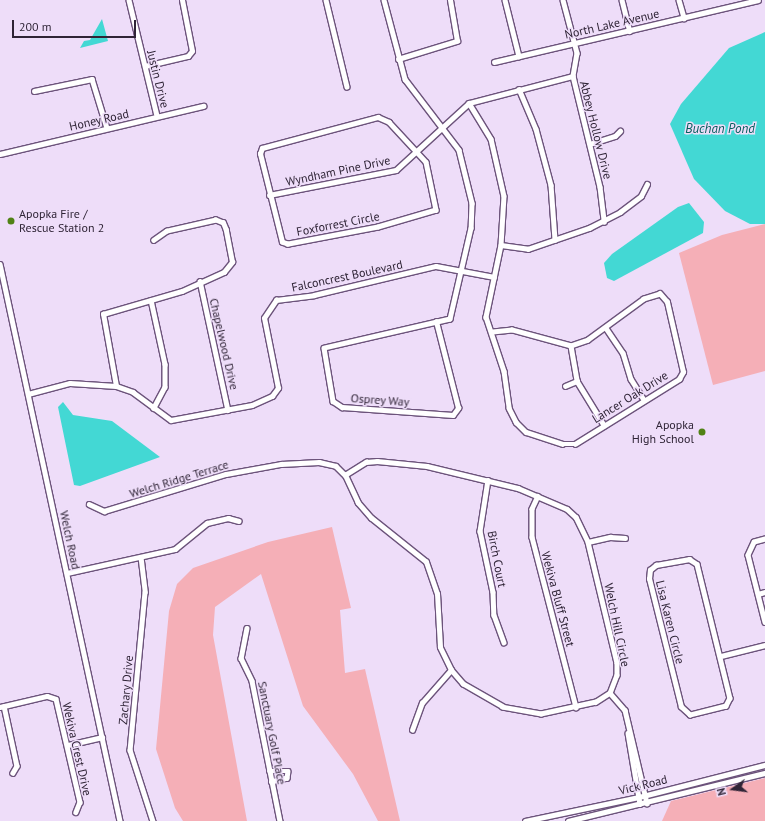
<!DOCTYPE html>
<style>
body{margin:0}
#map{position:relative;width:765px;height:821px;overflow:hidden;background:#eeddf9;font-family:"PT Sans",sans-serif}
div>[style]{position:absolute}
[style*='--x']{left:calc(var(--x)*1px);top:calc(var(--y)*1px);width:calc(var(--w)*1px);rotate:calc(var(--a)*1deg)}
.green>*{inset:0;background:#f5afb7}
.water>*{inset:0;background:#43d8d4}
.roads{filter:drop-shadow(1px 0 #6c537b) drop-shadow(-1px 0 #6c537b) drop-shadow(0 1px #6c537b) drop-shadow(0 -1px #6c537b)}
.minor>*{height:4.5px;margin:-2.25px;padding:0 2.25px;transform-origin:2.25px;border-radius:2.25px;background:#fff}
.dots>*{width:11px;height:11px;translate:-50% -50%;box-sizing:border-box;border:2px solid #eeddf9;border-radius:50%}
span{translate:-50% -50%;white-space:nowrap;text-align:center;line-height:1.15;-webkit-text-stroke:3px #eeddf9;paint-order:stroke}
.street-label{font-size:12px;color:#2f2436}
.poi-label{font-size:12px;color:#2f2436}
.left{translate:0 -50%;text-align:left}
.right{translate:-100% -50%;text-align:right}
.water-label{font-size:13px;color:#035d5b;font-style:italic}
.north{position:absolute;left:713px;top:769px;width:40px;height:40px;-webkit-text-stroke:3px #eeddf9;paint-order:stroke;rotate:256deg;font-size:11px;font-weight:700;line-height:16px;text-align:center;color:#2f2436}
.north::after{content:'';display:block;margin:auto;width:14px;height:18px;background:#2f2436;clip-path:polygon(50% 0,100% 100%,50% 72%,0 100%)}
.scale{position:absolute;left:12px;top:20px;width:124px;height:18px;box-sizing:border-box;border:2px solid #2f2436;border-top:0;padding-left:5px;font-size:12px;line-height:14px;white-space:nowrap;color:#2f2436;-webkit-text-stroke:3px #eeddf9;paint-order:stroke}
</style>
<div id="map">
<div class="green">
<div style="clip-path:polygon(765px 224px,765px 371px,713px 385px,679px 253px,722px 235px)"></div>
<div style="clip-path:polygon(332px 527px,351px 608px,340px 610px,345px 673px,365px 669px,400px 821px,378px 821px,353px 774px,303px 706px,261px 574px,215px 607px,213px 635px,247px 821px,183px 821px,175px 808px,156px 749px,169px 611px,177px 584px,193px 568px,268px 542px)"></div>
<div style="clip-path:polygon(765px 778px,765px 821px,662px 821px,671px 801px)"></div>
</div>
<div class="water">
<div style="clip-path:polygon(102px 19px,108px 41px,80px 48px,84px 41px,90px 40px)"></div>
<div style="clip-path:polygon(765px 32px,765px 224px,750px 224px,725px 211px,694px 179px,670px 124px,681px 104px,729px 48px)"></div>
<div style="clip-path:polygon(689px 203px,704px 222px,703px 233px,614px 281px,607px 278px,604px 263px,612px 254px,678px 207px)"></div>
<div style="clip-path:polygon(63px 402px,73px 415px,112px 421px,160px 457px,80px 486px,74px 485px,58px 407px)"></div>
</div>
<div class="roads">
<div class="minor">
<div style="--x:129;--y:0;--w:119;--a:76.4"></div>
<div style="--x:326;--y:0;--w:89;--a:76.4"></div>
<div style="--x:384;--y:0;--w:82;--a:75.1"></div>
<div style="--x:405;--y:79;--w:89;--a:52.7"></div>
<div style="--x:459;--y:150;--w:55;--a:76.2"></div>
<div style="--x:472;--y:203;--w:25;--a:92"></div>
<div style="--x:471;--y:228;--w:93;--a:103"></div>
<div style="--x:450;--y:319;--w:129;--a:167"></div>
<div style="--x:324;--y:348;--w:54;--a:80.4"></div>
<div style="--x:333;--y:401;--w:11;--a:34"></div>
<div style="--x:342;--y:407;--w:111;--a:4.1"></div>
<div style="--x:453;--y:415;--w:9;--a:-54"></div>
<div style="--x:458;--y:408;--w:89;--a:-104.3"></div>
<div style="--x:505;--y:0;--w:58;--a:76"></div>
<div style="--x:563;--y:0;--w:55;--a:75.2"></div>
<div style="--x:577;--y:53;--w:23;--a:100"></div>
<div style="--x:573;--y:76;--w:114;--a:76.3"></div>
<div style="--x:600;--y:187;--w:35;--a:83"></div>
<div style="--x:622;--y:0;--w:32;--a:76"></div>
<div style="--x:679;--y:0;--w:19;--a:74"></div>
<div style="--x:398;--y:59;--w:62;--a:-17"></div>
<div style="--x:457;--y:41;--w:42;--a:-99.7"></div>
<div style="--x:494;--y:62;--w:271;--a:-13.2"></div>
<div style="--x:145;--y:66;--w:44;--a:-13.1"></div>
<div style="--x:188;--y:56;--w:6;--a:-51"></div>
<div style="--x:192;--y:51;--w:52;--a:-101.1"></div>
<div style="--x:519;--y:89;--w:43;--a:67"></div>
<div style="--x:536;--y:129;--w:58;--a:75"></div>
<div style="--x:551;--y:185;--w:55;--a:85.8"></div>
<div style="--x:34;--y:91;--w:59;--a:-11.7"></div>
<div style="--x:92;--y:79;--w:51;--a:73"></div>
<div style="--x:469;--y:103;--w:42;--a:58.6"></div>
<div style="--x:491;--y:139;--w:58;--a:77.2"></div>
<div style="--x:504;--y:196;--w:49;--a:93.5"></div>
<div style="--x:501;--y:245;--w:74;--a:101.8"></div>
<div style="--x:486;--y:317;--w:57;--a:71.6"></div>
<div style="--x:504;--y:371;--w:37;--a:82"></div>
<div style="--x:509;--y:408;--w:16;--a:63"></div>
<div style="--x:516;--y:422;--w:14;--a:45"></div>
<div style="--x:526;--y:432;--w:38;--a:18"></div>
<div style="--x:562;--y:444;--w:13;--a:0"></div>
<div style="--x:575;--y:444;--w:123;--a:-32"></div>
<div style="--x:679;--y:379;--w:8;--a:-60"></div>
<div style="--x:683;--y:372;--w:72;--a:-102.9"></div>
<div style="--x:667;--y:302;--w:11;--a:-131"></div>
<div style="--x:660;--y:294;--w:17;--a:163"></div>
<div style="--x:644;--y:299;--w:69;--a:143.8"></div>
<div style="--x:588;--y:340;--w:18;--a:161"></div>
<div style="--x:571;--y:346;--w:61;--a:-164.8"></div>
<div style="--x:512;--y:330;--w:19;--a:174"></div>
<div style="--x:378;--y:117;--w:12;--a:24"></div>
<div style="--x:389;--y:122;--w:54;--a:47.2"></div>
<div style="--x:426;--y:162;--w:49;--a:78.2"></div>
<div style="--x:436;--y:210;--w:60;--a:163.7"></div>
<div style="--x:378;--y:227;--w:92;--a:169.3"></div>
<div style="--x:288;--y:244;--w:6;--a:-162"></div>
<div style="--x:282;--y:242;--w:91;--a:-104"></div>
<div style="--x:260;--y:154;--w:6;--a:-72"></div>
<div style="--x:262;--y:148;--w:120;--a:-15"></div>
<div style="--x:590;--y:144;--w:26;--a:-18"></div>
<div style="--x:615;--y:136;--w:7;--a:-45"></div>
<div style="--x:0;--y:154;--w:209;--a:-13.3"></div>
<div style="--x:269;--y:195;--w:129;--a:-11.1"></div>
<div style="--x:396;--y:170;--w:99;--a:-42.5"></div>
<div style="--x:469;--y:103;--w:107;--a:-14.6"></div>
<div style="--x:501;--y:245;--w:27;--a:8"></div>
<div style="--x:528;--y:249;--w:65;--a:-19"></div>
<div style="--x:589;--y:228;--w:35;--a:-27"></div>
<div style="--x:620;--y:212;--w:26;--a:-37"></div>
<div style="--x:641;--y:196;--w:13;--a:-63"></div>
<div style="--x:0;--y:264;--w:570;--a:77.84"></div>
<div style="--x:200;--y:281;--w:132;--a:77.8"></div>
<div style="--x:151;--y:300;--w:66;--a:77.7"></div>
<div style="--x:165;--y:364;--w:23;--a:90"></div>
<div style="--x:165;--y:387;--w:24;--a:118"></div>
<div style="--x:606;--y:328;--w:30;--a:56"></div>
<div style="--x:623;--y:353;--w:27;--a:73"></div>
<div style="--x:631;--y:379;--w:25;--a:58"></div>
<div style="--x:571;--y:346;--w:36;--a:80"></div>
<div style="--x:577;--y:381;--w:52;--a:58.5"></div>
<div style="--x:116;--y:386;--w:73;--a:-100.2"></div>
<div style="--x:103;--y:314;--w:82;--a:-16.2"></div>
<div style="--x:182;--y:291;--w:46;--a:-24.3"></div>
<div style="--x:224;--y:272;--w:13;--a:-51"></div>
<div style="--x:232;--y:262;--w:33;--a:-101"></div>
<div style="--x:226;--y:230;--w:8;--a:-113"></div>
<div style="--x:223;--y:223;--w:8;--a:-157"></div>
<div style="--x:216;--y:220;--w:50;--a:167.3"></div>
<div style="--x:167;--y:231;--w:16;--a:145"></div>
<div style="--x:565;--y:386;--w:13;--a:-23"></div>
<div style="--x:28;--y:394;--w:43;--a:-14.7"></div>
<div style="--x:70;--y:383;--w:46;--a:3.7"></div>
<div style="--x:116;--y:386;--w:18;--a:19"></div>
<div style="--x:133;--y:392;--w:47;--a:36.4"></div>
<div style="--x:171;--y:420;--w:82;--a:-10.5"></div>
<div style="--x:252;--y:405;--w:22;--a:-24"></div>
<div style="--x:272;--y:396;--w:10;--a:-53"></div>
<div style="--x:278;--y:388;--w:71;--a:-101.3"></div>
<div style="--x:264;--y:318;--w:22;--a:-56"></div>
<div style="--x:276;--y:300;--w:38;--a:-7"></div>
<div style="--x:314;--y:295;--w:125;--a:-13.4"></div>
<div style="--x:436;--y:266;--w:59;--a:10.7"></div>
<div style="--x:377;--y:461;--w:50;--a:5.7"></div>
<div style="--x:427;--y:466;--w:94;--a:13.6"></div>
<div style="--x:518;--y:488;--w:53;--a:23.2"></div>
<div style="--x:567;--y:509;--w:12;--a:42"></div>
<div style="--x:576;--y:517;--w:28;--a:64"></div>
<div style="--x:588;--y:542;--w:124;--a:76.5"></div>
<div style="--x:617;--y:663;--w:12;--a:90"></div>
<div style="--x:617;--y:675;--w:19;--a:111"></div>
<div style="--x:610;--y:693;--w:17;--a:147"></div>
<div style="--x:596;--y:702;--w:56;--a:167.7"></div>
<div style="--x:541;--y:714;--w:39;--a:-170"></div>
<div style="--x:503;--y:707;--w:46;--a:-150.1"></div>
<div style="--x:463;--y:684;--w:18;--a:-131"></div>
<div style="--x:451;--y:670;--w:25;--a:-116"></div>
<div style="--x:440;--y:647;--w:53;--a:-93.2"></div>
<div style="--x:437;--y:594;--w:34;--a:-109"></div>
<div style="--x:426;--y:562;--w:70;--a:-141.3"></div>
<div style="--x:371;--y:518;--w:20;--a:-131"></div>
<div style="--x:358;--y:503;--w:31;--a:-115"></div>
<div style="--x:345;--y:475;--w:25;--a:-32"></div>
<div style="--x:366;--y:462;--w:11;--a:-5"></div>
<div style="--x:488;--y:480;--w:52;--a:98.9"></div>
<div style="--x:480;--y:531;--w:62;--a:78"></div>
<div style="--x:493;--y:592;--w:23;--a:88"></div>
<div style="--x:494;--y:615;--w:29;--a:70"></div>
<div style="--x:538;--y:496;--w:14;--a:115"></div>
<div style="--x:532;--y:509;--w:28;--a:90"></div>
<div style="--x:532;--y:537;--w:176;--a:75.5"></div>
<div style="--x:89;--y:504;--w:17;--a:25"></div>
<div style="--x:104;--y:511;--w:127;--a:-16.9"></div>
<div style="--x:226;--y:474;--w:56;--a:-10.3"></div>
<div style="--x:281;--y:464;--w:38;--a:-3"></div>
<div style="--x:319;--y:462;--w:17;--a:13"></div>
<div style="--x:336;--y:466;--w:13;--a:45"></div>
<div style="--x:765;--y:539;--w:11;--a:165"></div>
<div style="--x:754;--y:542;--w:14;--a:115"></div>
<div style="--x:748;--y:555;--w:69;--a:75.8"></div>
<div style="--x:588;--y:542;--w:23;--a:-13"></div>
<div style="--x:610;--y:537;--w:15;--a:4"></div>
<div style="--x:141;--y:557;--w:35;--a:83"></div>
<div style="--x:145;--y:592;--w:159;--a:95.4"></div>
<div style="--x:130;--y:750;--w:75;--a:72.1"></div>
<div style="--x:689;--y:559;--w:9;--a:32"></div>
<div style="--x:697;--y:564;--w:138;--a:76.2"></div>
<div style="--x:730;--y:698;--w:9;--a:117"></div>
<div style="--x:726;--y:706;--w:37;--a:166"></div>
<div style="--x:690;--y:715;--w:12;--a:-138"></div>
<div style="--x:681;--y:707;--w:132;--a:-104"></div>
<div style="--x:649;--y:579;--w:9;--a:-84"></div>
<div style="--x:650;--y:570;--w:8;--a:-40"></div>
<div style="--x:656;--y:565;--w:34;--a:-10"></div>
<div style="--x:67;--y:573;--w:111;--a:-12.5"></div>
<div style="--x:175;--y:549;--w:41;--a:-39.1"></div>
<div style="--x:207;--y:523;--w:22;--a:-13"></div>
<div style="--x:228;--y:518;--w:11;--a:15"></div>
<div style="--x:758;--y:594;--w:7;--a:-16"></div>
<div style="--x:247;--y:628;--w:31;--a:101"></div>
<div style="--x:241;--y:658;--w:25;--a:64"></div>
<div style="--x:252;--y:681;--w:143;--a:78.7"></div>
<div style="--x:721;--y:656;--w:45;--a:-14"></div>
<div style="--x:610;--y:693;--w:23;--a:49"></div>
<div style="--x:625;--y:710;--w:96;--a:76.7"></div>
<div style="--x:4;--y:706;--w:61;--a:77.8"></div>
<div style="--x:17;--y:766;--w:8;--a:120"></div>
<div style="--x:0;--y:707;--w:48;--a:-13.2"></div>
<div style="--x:47;--y:696;--w:9;--a:18"></div>
<div style="--x:56;--y:699;--w:106;--a:76.9"></div>
<div style="--x:80;--y:802;--w:11;--a:112"></div>
<div style="--x:412;--y:730;--w:29;--a:-70"></div>
<div style="--x:422;--y:703;--w:44;--a:-48.7"></div>
<div style="--x:628;--y:733;--w:72;--a:80.4"></div>
<div style="--x:68;--y:745;--w:35;--a:-13"></div>
<div style="--x:269;--y:771;--w:19;--a:0"></div>
<div style="--x:288;--y:771;--w:7;--a:98"></div>
<div style="--x:287;--y:778;--w:16;--a:166"></div>
<div style="--x:525;--y:821;--w:116;--a:-11.9"></div>
<div style="--x:639;--y:797;--w:130;--a:-14.3"></div>
<div style="--x:568;--y:821;--w:203;--a:-13.7"></div>
</div>
</div>
<div class="dots">
<div style="left:11px;top:221px;background:#508215"></div>
<div style="left:702px;top:432px;background:#508215"></div>
</div>
<div class="street-label">
<span style="left:612px;top:24px;rotate:-13deg">North Lake Avenue</span>
<span style="left:158px;top:79px;rotate:76deg">Justin Drive</span>
<span style="left:99px;top:120px;rotate:-13deg">Honey Road</span>
<span style="left:596px;top:130px;rotate:76deg">Abbey Hollow Drive</span>
<span style="left:338px;top:171px;rotate:-12deg">Wyndham Pine Drive</span>
<span style="left:338px;top:224px;rotate:-11deg">Foxforrest Circle</span>
<span style="left:347px;top:276px;rotate:-12deg">Falconcrest Boulevard</span>
<span style="left:224px;top:344px;rotate:77deg">Chapelwood Drive</span>
<span style="left:630px;top:397px;rotate:-32deg">Lancer Oak Drive</span>
<span style="left:380px;top:400px;rotate:4deg">Osprey Way</span>
<span style="left:179px;top:479px;rotate:-17deg">Welch Ridge Terrace</span>
<span style="left:70px;top:540px;rotate:78deg">Welch Road</span>
<span style="left:497px;top:559px;rotate:79deg">Birch Court</span>
<span style="left:558px;top:599px;rotate:75deg">Wekiva Bluff Street</span>
<span style="left:670px;top:622px;rotate:76deg">Lisa Karen Circle</span>
<span style="left:617px;top:625px;rotate:78deg">Welch Hill Circle</span>
<span style="left:126px;top:690px;rotate:-85deg">Zachary Drive</span>
<span style="left:272px;top:733px;rotate:79deg">Sanctuary Golf Place</span>
<span style="left:77px;top:749px;rotate:77deg">Wekiva Crest Drive</span>
<span style="left:643px;top:785px;rotate:-14deg">Vick Road</span>
</div>
<div class="poi-label">
<span class="left" style="left:19px;top:221px">Apopka Fire /<br>Rescue Station 2</span>
<span class="right" style="left:694px;top:432px">Apopka<br>High School</span>
</div>
<div class="water-label">
<span style="left:720px;top:129px">Buchan Pond</span>
</div>
<div class="north">N</div>
<div class="scale">200 m</div>
</div>
